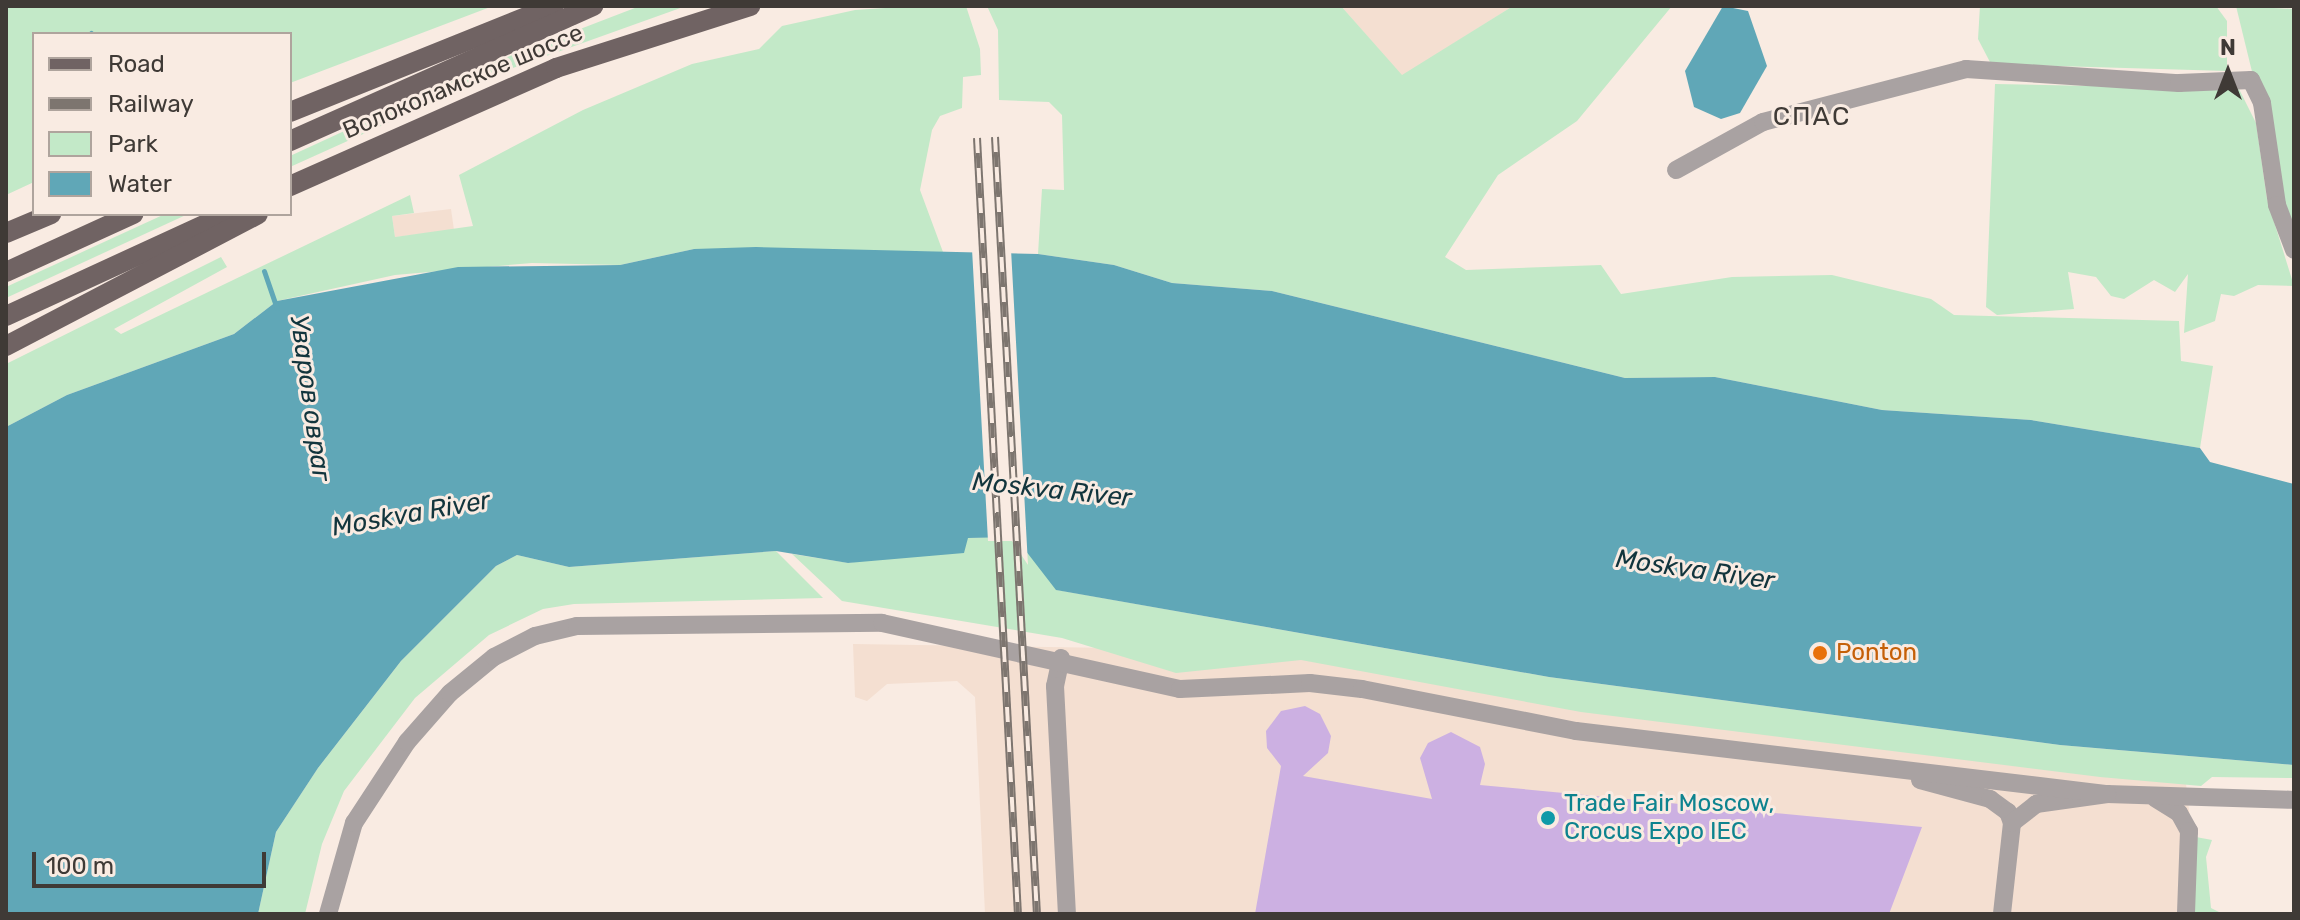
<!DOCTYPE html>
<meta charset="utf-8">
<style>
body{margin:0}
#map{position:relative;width:2300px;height:920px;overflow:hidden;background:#f9ebe2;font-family:Rubik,sans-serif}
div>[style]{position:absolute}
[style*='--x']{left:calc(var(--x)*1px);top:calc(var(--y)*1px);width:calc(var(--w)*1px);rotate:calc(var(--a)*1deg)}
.built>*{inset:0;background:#f4dfd1}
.green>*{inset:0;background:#c3e9c8}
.water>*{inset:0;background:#60a7b7}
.pier>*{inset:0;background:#f9ebe2}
.stream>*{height:5px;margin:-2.5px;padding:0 2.5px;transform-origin:2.5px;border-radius:2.5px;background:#60a7b7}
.building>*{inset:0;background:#ccb0e2}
.minor>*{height:18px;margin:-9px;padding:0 9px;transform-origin:9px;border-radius:9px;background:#a9a2a2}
.major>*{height:20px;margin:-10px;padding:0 10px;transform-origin:10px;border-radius:10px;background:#706363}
.rail>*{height:8px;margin-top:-4px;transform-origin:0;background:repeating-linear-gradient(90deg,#f9ebe2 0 15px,#7d756f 0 30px);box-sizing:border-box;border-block:2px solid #7d756f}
.dots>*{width:22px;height:22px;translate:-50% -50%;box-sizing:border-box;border:4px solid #f9ebe2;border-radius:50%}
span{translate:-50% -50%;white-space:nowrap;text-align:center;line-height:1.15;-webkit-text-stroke:6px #f9ebe2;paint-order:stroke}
.street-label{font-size:24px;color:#3f3a36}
.food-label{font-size:24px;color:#c56008}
.left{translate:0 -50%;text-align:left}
.culture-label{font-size:24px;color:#0d838f}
.neighbourhood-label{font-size:26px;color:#3f3a36;letter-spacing:2px}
.water-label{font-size:26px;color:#12353d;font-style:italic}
.frame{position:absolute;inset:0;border:8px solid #3f3a36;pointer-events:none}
.legend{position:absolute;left:32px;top:32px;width:260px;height:184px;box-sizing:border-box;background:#f9ebe2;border:2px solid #afa49d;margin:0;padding:10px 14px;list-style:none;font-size:24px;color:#3f3a36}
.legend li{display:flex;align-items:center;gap:16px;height:40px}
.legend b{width:40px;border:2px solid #afa49d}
.north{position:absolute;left:2188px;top:32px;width:80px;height:80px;-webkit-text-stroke:6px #f9ebe2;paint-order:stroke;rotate:0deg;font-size:22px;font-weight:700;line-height:32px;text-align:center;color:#3f3a36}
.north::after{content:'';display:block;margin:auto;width:28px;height:36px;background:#3f3a36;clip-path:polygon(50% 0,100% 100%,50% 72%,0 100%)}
.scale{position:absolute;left:32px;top:852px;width:234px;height:36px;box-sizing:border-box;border:4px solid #3f3a36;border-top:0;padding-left:10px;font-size:24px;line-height:28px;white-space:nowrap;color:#3f3a36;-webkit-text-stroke:6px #f9ebe2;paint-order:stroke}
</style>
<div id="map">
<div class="built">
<div style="clip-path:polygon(1341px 6px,1513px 6px,1402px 76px)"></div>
<div style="clip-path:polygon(451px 209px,454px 230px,395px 237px,392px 216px)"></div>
<div style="clip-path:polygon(853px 644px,1307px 651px,2185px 775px,2201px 914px,985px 914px,975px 697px,957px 681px,887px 684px,867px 701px,855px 697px)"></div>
</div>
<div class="green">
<div style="clip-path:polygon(6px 6px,493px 6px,290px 83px,290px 34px,34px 34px,34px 182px,6px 195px)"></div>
<div style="clip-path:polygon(640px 6px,686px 6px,496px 74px,290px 167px,290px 156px,492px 63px)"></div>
<div style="clip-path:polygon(916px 6px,966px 6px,980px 49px,981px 75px,963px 77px,962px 108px,940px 116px,932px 130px,920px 190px,943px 252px,694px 249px,620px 265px,532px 263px,395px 275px,277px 301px,234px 334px,67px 395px,6px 427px,6px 364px,221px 257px,227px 267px,114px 329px,121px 334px,410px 195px,414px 213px,392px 216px,395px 237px,473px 226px,459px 175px,583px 110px,692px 64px,759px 49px,782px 26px,855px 10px)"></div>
<div style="clip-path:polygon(987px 6px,1341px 6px,1402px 75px,1513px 6px,1672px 6px,1577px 121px,1498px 175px,1445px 257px,1466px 270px,1601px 265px,1621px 294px,1732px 277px,1832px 275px,1931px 299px,1954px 315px,2179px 321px,2181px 361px,2213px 366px,2200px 448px,2031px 420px,1882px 410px,1715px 377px,1625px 378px,1272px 291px,1172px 283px,1114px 265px,1038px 254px,1042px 189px,1064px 190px,1062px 115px,1049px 102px,999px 100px,998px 30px)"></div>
<div style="clip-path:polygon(1980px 6px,2216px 6px,2227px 21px,2227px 71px,1991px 64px,1978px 39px)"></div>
<div style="clip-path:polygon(2236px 6px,2294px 9px,2294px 233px,2284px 203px)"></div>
<div style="clip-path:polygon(1995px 84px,2239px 89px,2256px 123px,2267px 199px,2294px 286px,2258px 285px,2234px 296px,2221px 294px,2215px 321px,2184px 333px,2188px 274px,2175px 292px,2154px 280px,2124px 299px,2111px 296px,2096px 277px,2068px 272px,2074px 309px,1997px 315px,1986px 307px)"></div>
<div style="clip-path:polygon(165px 214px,188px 214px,6px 298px,6px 287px)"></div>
<div style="clip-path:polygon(1015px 536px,1057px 590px,1549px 677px,2060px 745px,2294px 765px,2294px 778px,2212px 777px,2201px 786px,2100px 777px,1581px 712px,1301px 660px,1176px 673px,1062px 638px,842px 601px,792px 554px,849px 563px,968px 538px)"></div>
<div style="clip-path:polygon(776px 551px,823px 598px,574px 604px,543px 609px,489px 635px,415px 698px,344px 791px,322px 844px,305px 914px,258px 914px,276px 832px,318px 768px,401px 661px,496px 566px,517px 555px,569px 567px)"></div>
<div style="clip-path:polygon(2196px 837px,2212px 840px,2206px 857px,2211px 908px,2223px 914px,2191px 914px)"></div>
</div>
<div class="water">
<div style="clip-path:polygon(1723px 6px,1748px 11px,1767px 66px,1740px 113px,1721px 119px,1694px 107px,1685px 71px)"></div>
<div style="clip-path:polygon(756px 247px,1038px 254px,1114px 265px,1172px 283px,1272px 291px,1625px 378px,1715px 377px,1882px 410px,2031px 420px,2200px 448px,2210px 462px,2294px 484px,2294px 765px,2060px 745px,1549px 677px,1056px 590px,1015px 537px,968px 538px,964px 553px,848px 563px,776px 551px,569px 567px,517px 555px,496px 566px,401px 661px,318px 768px,276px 832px,258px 914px,6px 914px,6px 427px,67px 395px,234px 334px,277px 301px,458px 267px,620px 265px,694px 249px)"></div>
</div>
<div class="pier">
<div style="clip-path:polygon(972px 249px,1011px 249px,1028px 565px,1012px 541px,988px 541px)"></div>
</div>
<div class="stream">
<div style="--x:91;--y:33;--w:1;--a:45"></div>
<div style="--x:264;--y:271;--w:39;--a:71"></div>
</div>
<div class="building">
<div style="clip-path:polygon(1305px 706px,1320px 714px,1331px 736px,1328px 753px,1303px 776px,1432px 799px,1420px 758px,1428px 743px,1451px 732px,1480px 747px,1485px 764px,1480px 785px,1922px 827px,1889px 914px,1255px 914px,1281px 766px,1267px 748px,1266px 731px,1281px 711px)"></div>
</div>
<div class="minor">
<div style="--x:1676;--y:170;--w:99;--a:-28.9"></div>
<div style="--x:1763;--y:122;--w:210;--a:-14.6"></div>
<div style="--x:1966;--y:69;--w:213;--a:3.8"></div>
<div style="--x:2179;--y:83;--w:72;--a:-2.4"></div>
<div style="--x:2251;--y:80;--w:25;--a:64"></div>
<div style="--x:2262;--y:103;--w:103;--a:81.6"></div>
<div style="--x:2277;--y:205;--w:48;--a:69.3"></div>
<div style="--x:1061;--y:658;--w:29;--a:102"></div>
<div style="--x:1055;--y:686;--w:228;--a:87"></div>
<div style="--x:1920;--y:780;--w:73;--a:15.2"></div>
<div style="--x:1990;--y:799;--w:22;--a:36"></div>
<div style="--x:2008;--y:812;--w:12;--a:70"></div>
<div style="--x:2012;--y:823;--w:92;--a:96.3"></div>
<div style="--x:2155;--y:798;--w:28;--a:32"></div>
<div style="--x:2179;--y:813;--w:21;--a:61"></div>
<div style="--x:2189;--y:831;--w:83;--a:92.1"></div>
<div style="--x:2012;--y:823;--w:31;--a:-38"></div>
<div style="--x:2036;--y:804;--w:72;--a:-8"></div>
<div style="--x:2107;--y:794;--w:187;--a:1.8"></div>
<div style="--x:328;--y:914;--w:95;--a:-74.1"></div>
<div style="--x:354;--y:823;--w:97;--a:-56.8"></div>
<div style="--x:407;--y:742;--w:65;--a:-48.7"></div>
<div style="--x:450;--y:693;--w:57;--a:-39.3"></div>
<div style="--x:494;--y:657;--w:46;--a:-27.1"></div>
<div style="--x:535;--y:636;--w:43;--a:-13.4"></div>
<div style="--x:577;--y:626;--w:305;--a:-0.6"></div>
<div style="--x:882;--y:623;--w:305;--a:12.5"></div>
<div style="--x:1180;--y:689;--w:130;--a:-2.6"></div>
<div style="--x:1310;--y:683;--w:52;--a:6.6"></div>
<div style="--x:1362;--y:689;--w:218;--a:11.1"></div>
<div style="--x:1576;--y:731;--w:535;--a:6.77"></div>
</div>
<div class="major">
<div style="--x:290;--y:112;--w:284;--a:-21.9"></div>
<div style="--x:290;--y:141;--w:332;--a:-24"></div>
<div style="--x:290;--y:186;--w:291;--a:-23.9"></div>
<div style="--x:556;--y:68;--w:204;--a:-17.7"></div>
<div style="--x:6;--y:233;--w:49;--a:-22.9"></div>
<div style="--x:6;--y:272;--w:140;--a:-24.5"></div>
<div style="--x:6;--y:316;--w:244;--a:-24.7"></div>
<div style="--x:6;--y:346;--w:284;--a:-27.6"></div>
</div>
<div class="rail">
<div style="--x:995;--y:137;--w:778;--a:86.91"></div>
<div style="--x:977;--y:138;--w:777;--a:86.98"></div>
</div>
<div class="dots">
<div style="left:1820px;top:653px;background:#e8710a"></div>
<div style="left:1548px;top:818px;background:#0f9aa8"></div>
</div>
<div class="street-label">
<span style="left:463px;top:82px;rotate:-23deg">Волоколамское шоссе</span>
</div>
<div class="food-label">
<span class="left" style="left:1836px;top:653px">Ponton</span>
</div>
<div class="culture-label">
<span class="left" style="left:1564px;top:818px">Trade Fair Moscow,<br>Crocus Expo IEC</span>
</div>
<div class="neighbourhood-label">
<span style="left:1812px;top:117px">СПАС</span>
</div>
<div class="water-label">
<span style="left:310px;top:398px;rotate:82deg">Уваров овраг</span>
<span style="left:1052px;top:490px;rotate:6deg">Moskva River</span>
<span style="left:411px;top:514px;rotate:-10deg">Moskva River</span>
<span style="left:1695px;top:570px;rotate:8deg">Moskva River</span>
</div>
<div class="frame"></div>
<ul class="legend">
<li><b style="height:10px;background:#706363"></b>Road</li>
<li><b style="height:10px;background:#7d756f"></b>Railway</li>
<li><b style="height:22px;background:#c3e9c8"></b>Park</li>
<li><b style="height:22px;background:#60a7b7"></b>Water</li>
</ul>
<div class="north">N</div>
<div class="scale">100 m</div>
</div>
